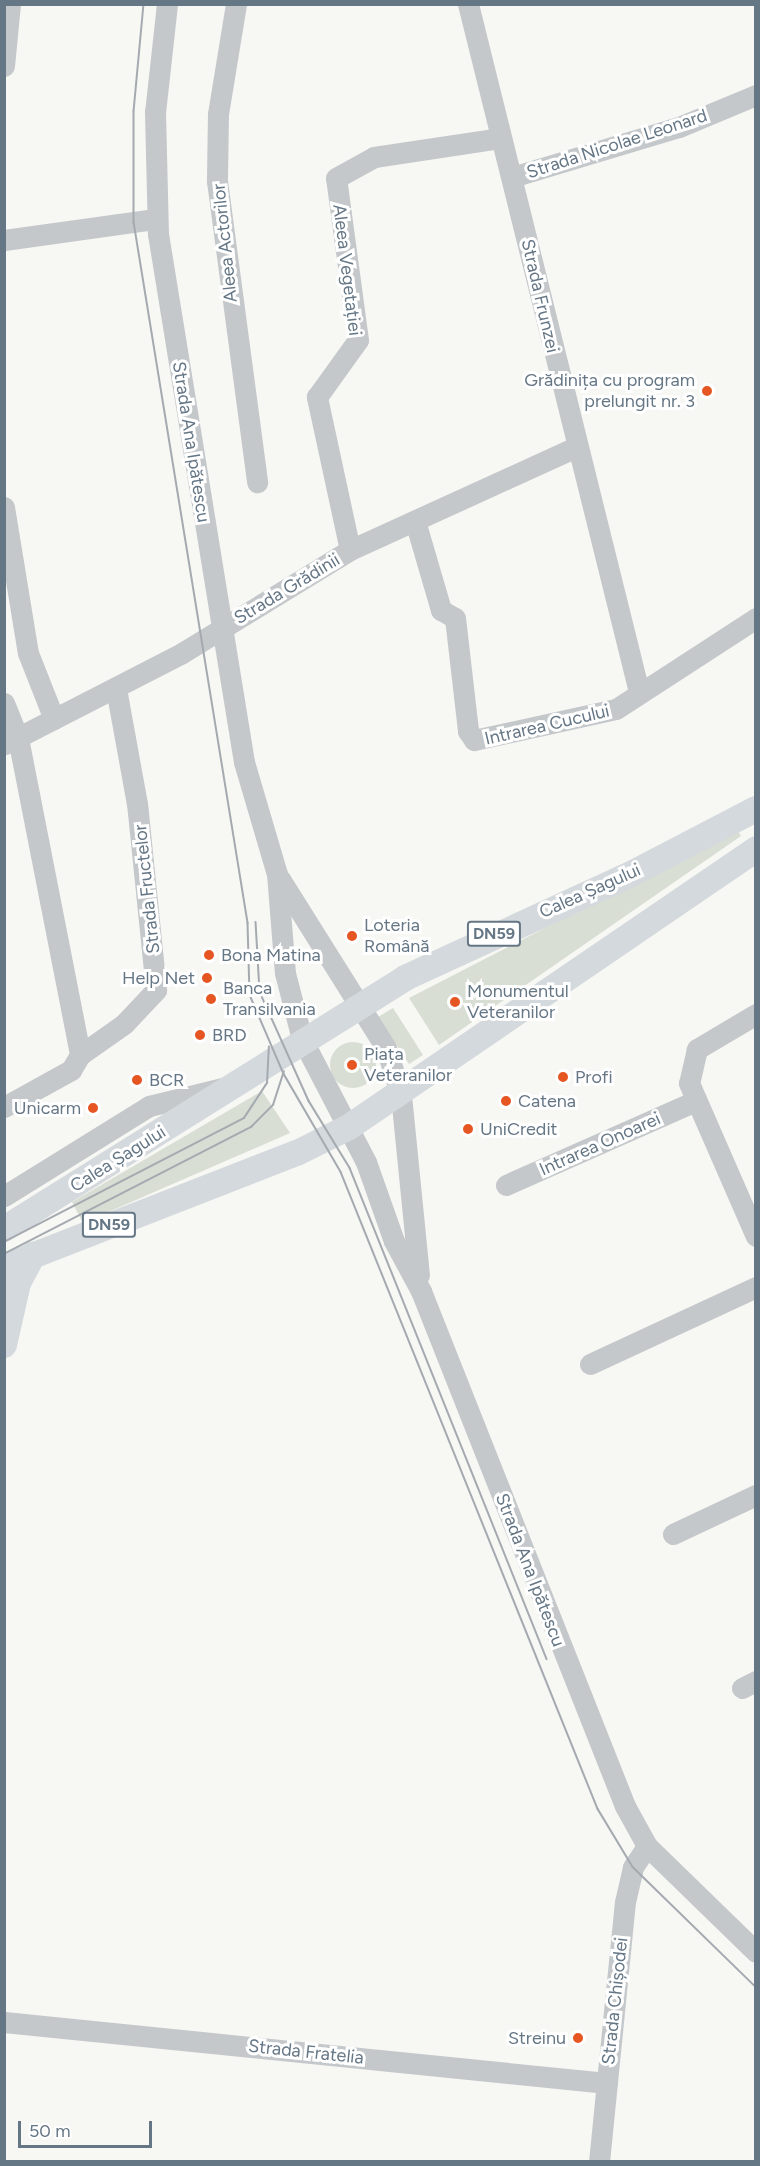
<!DOCTYPE html>
<meta charset="utf-8">
<style>
body{margin:0}
#map{position:relative;width:760px;height:2166px;overflow:hidden;background:#f7f7f3;font-family:Figtree,sans-serif}
div>[style]{position:absolute}
[style*='--x']{left:calc(var(--x)*1px);top:calc(var(--y)*1px);width:calc(var(--w)*1px);rotate:calc(var(--a)*1deg)}
.green>*{inset:0;background:#d8ded4}
.round{border-radius:50%}
.minor>*{height:21px;margin:-10.5px;padding:0 10.5px;transform-origin:10.5px;border-radius:10.5px;background:#c4c8cb}
.major>*{height:26px;margin:-13px;padding:0 13px;transform-origin:13px;border-radius:13px;background:#d4d9dd}
.tram>*{height:1.5px;margin:-0.75px;padding:0 0.75px;transform-origin:0.75px;border-radius:0.75px;background:#a4aab0}
.dots>*{width:16px;height:16px;translate:-50% -50%;box-sizing:border-box;border:3px solid #fff;border-radius:50%}
span{translate:-50% -50%;white-space:nowrap;text-align:center;line-height:1.15;-webkit-text-stroke:6px #fff;paint-order:stroke}
.shield-label span{padding:2px 4px;background:#fff;border:2px solid;border-radius:4px;-webkit-text-stroke-width:0}
.shield-label{font-size:16px;color:#657685;font-weight:700}
.street-label{font-size:18px;color:#657685}
.poi-label{font-size:18px;color:#657685}
.right{translate:-100% -50%;text-align:right}
.left{translate:0 -50%;text-align:left}
.frame{position:absolute;inset:0;border:6px solid #657685;pointer-events:none}
.scale{position:absolute;left:18px;top:2121px;width:134px;height:27px;box-sizing:border-box;border:3px solid #657685;border-top:0;padding-left:8px;font-size:18px;line-height:21px;white-space:nowrap;color:#657685;-webkit-text-stroke:4px #fff;paint-order:stroke}
</style>
<div id="map">
<div class="green">
<div style="clip-path:polygon(737px 829px,741px 836px,439px 1045px,409px 998px)"></div>
<div style="clip-path:polygon(393px 1008px,423px 1055px,409px 1064px,378px 1017px)"></div>
<div class="round" style="left:330px;top:1042px;width:46px;height:46px"></div>
<div style="clip-path:polygon(262px 1091px,290px 1133px,83px 1223px,72px 1202px)"></div>
</div>
<div class="minor">
<div style="--x:167;--y:4;--w:109;--a:96.3"></div>
<div style="--x:155;--y:112;--w:122;--a:88.6"></div>
<div style="--x:158;--y:234;--w:535;--a:80.75"></div>
<div style="--x:244;--y:762;--w:117;--a:73.6"></div>
<div style="--x:277;--y:874;--w:99;--a:85.4"></div>
<div style="--x:285;--y:973;--w:68;--a:75.6"></div>
<div style="--x:302;--y:1039;--w:139;--a:62.5"></div>
<div style="--x:366;--y:1162;--w:84;--a:70.5"></div>
<div style="--x:394;--y:1241;--w:57;--a:61.6"></div>
<div style="--x:421;--y:1291;--w:554;--a:68.39"></div>
<div style="--x:625;--y:1806;--w:46;--a:61.2"></div>
<div style="--x:647;--y:1846;--w:152;--a:44.2"></div>
<div style="--x:236;--y:4;--w:111;--a:99.3"></div>
<div style="--x:218;--y:114;--w:67;--a:90.9"></div>
<div style="--x:217;--y:181;--w:304;--a:82.4"></div>
<div style="--x:468;--y:4;--w:709;--a:76.04"></div>
<div style="--x:4;--y:66;--w:62;--a:-84.5"></div>
<div style="--x:512;--y:177;--w:174;--a:-16.7"></div>
<div style="--x:679;--y:127;--w:83;--a:-22.6"></div>
<div style="--x:4;--y:240;--w:153;--a:-7.9"></div>
<div style="--x:4;--y:507;--w:148;--a:80.7"></div>
<div style="--x:28;--y:653;--w:71;--a:68.5"></div>
<div style="--x:415;--y:521;--w:93;--a:73.7"></div>
<div style="--x:441;--y:610;--w:16;--a:30"></div>
<div style="--x:455;--y:618;--w:114;--a:83.4"></div>
<div style="--x:468;--y:731;--w:11;--a:56"></div>
<div style="--x:474;--y:740;--w:145;--a:-12.3"></div>
<div style="--x:616;--y:709;--w:167;--a:-33"></div>
<div style="--x:350;--y:550;--w:157;--a:-102.2"></div>
<div style="--x:317;--y:397;--w:70;--a:-54.3"></div>
<div style="--x:358;--y:340;--w:163;--a:-97.7"></div>
<div style="--x:336;--y:178;--w:43;--a:-28.9"></div>
<div style="--x:374;--y:157;--w:127;--a:-8.6"></div>
<div style="--x:4;--y:703;--w:38;--a:68"></div>
<div style="--x:18;--y:738;--w:323;--a:78.9"></div>
<div style="--x:80;--y:1055;--w:54;--a:-35.2"></div>
<div style="--x:124;--y:1024;--w:47;--a:-46.7"></div>
<div style="--x:156;--y:990;--w:187;--a:-95.8"></div>
<div style="--x:137;--y:804;--w:117;--a:-100.3"></div>
<div style="--x:5;--y:744;--w:199;--a:-27.2"></div>
<div style="--x:182;--y:653;--w:197;--a:-31.5"></div>
<div style="--x:350;--y:550;--w:248;--a:-24.5"></div>
<div style="--x:280;--y:879;--w:199;--a:57.9"></div>
<div style="--x:386;--y:1048;--w:49;--a:72.3"></div>
<div style="--x:401;--y:1095;--w:181;--a:84.3"></div>
<div style="--x:756;--y:1014;--w:69;--a:149.3"></div>
<div style="--x:697;--y:1049;--w:35;--a:103"></div>
<div style="--x:689;--y:1083;--w:167;--a:66.4"></div>
<div style="--x:4;--y:1107;--w:77;--a:-28.9"></div>
<div style="--x:71;--y:1070;--w:17;--a:-59"></div>
<div style="--x:506;--y:1185;--w:205;--a:-23.9"></div>
<div style="--x:4;--y:1196;--w:171;--a:-31.8"></div>
<div style="--x:149;--y:1106;--w:80;--a:-13.7"></div>
<div style="--x:590;--y:1364;--w:183;--a:-24.9"></div>
<div style="--x:673;--y:1534;--w:92;--a:-25.2"></div>
<div style="--x:742;--y:1688;--w:16;--a:-27"></div>
<div style="--x:4;--y:2022;--w:606;--a:5.78"></div>
<div style="--x:599;--y:2162;--w:261;--a:-84.3"></div>
<div style="--x:625;--y:1902;--w:36;--a:-77"></div>
<div style="--x:633;--y:1867;--w:25;--a:-56"></div>
</div>
<div class="major">
<div style="--x:4;--y:1229;--w:473;--a:-32"></div>
<div style="--x:405;--y:978;--w:251;--a:-24.7"></div>
<div style="--x:633;--y:873;--w:139;--a:-27.5"></div>
<div style="--x:4;--y:1267;--w:314;--a:-21.3"></div>
<div style="--x:297;--y:1153;--w:58;--a:-26.6"></div>
<div style="--x:349;--y:1127;--w:493;--a:-34.3"></div>
<div style="--x:4;--y:1345;--w:64;--a:-77.3"></div>
<div style="--x:18;--y:1283;--w:32;--a:-62"></div>
</div>
<div class="tram">
<div style="--x:144;--y:4;--w:107;--a:95.3"></div>
<div style="--x:134;--y:111;--w:111;--a:90"></div>
<div style="--x:134;--y:222;--w:710;--a:80.76"></div>
<div style="--x:248;--y:923;--w:72;--a:88.4"></div>
<div style="--x:250;--y:995;--w:86;--a:66.7"></div>
<div style="--x:284;--y:1074;--w:113;--a:59.8"></div>
<div style="--x:341;--y:1172;--w:687;--a:68.03"></div>
<div style="--x:598;--y:1809;--w:68;--a:58.9"></div>
<div style="--x:633;--y:1867;--w:172;--a:44.3"></div>
<div style="--x:256;--y:922;--w:70;--a:86.7"></div>
<div style="--x:260;--y:992;--w:120;--a:65.8"></div>
<div style="--x:309;--y:1101;--w:79;--a:58.5"></div>
<div style="--x:350;--y:1168;--w:529;--a:68.14"></div>
<div style="--x:4;--y:1242;--w:270;--a:-27.3"></div>
<div style="--x:244;--y:1118;--w:42;--a:-56.7"></div>
<div style="--x:267;--y:1083;--w:36;--a:-87"></div>
<div style="--x:4;--y:1254;--w:278;--a:-27.2"></div>
<div style="--x:251;--y:1127;--w:31;--a:-45"></div>
<div style="--x:273;--y:1105;--w:35;--a:-72"></div>
</div>
<div class="dots">
<div style="left:707px;top:391px;background:#e65623"></div>
<div style="left:352px;top:936px;background:#e65623"></div>
<div style="left:209px;top:955px;background:#e65623"></div>
<div style="left:207px;top:978px;background:#e65623"></div>
<div style="left:211px;top:999px;background:#e65623"></div>
<div style="left:455px;top:1002px;background:#e65623"></div>
<div style="left:200px;top:1035px;background:#e65623"></div>
<div style="left:352px;top:1065px;background:#e65623"></div>
<div style="left:563px;top:1077px;background:#e65623"></div>
<div style="left:137px;top:1080px;background:#e65623"></div>
<div style="left:506px;top:1101px;background:#e65623"></div>
<div style="left:93px;top:1108px;background:#e65623"></div>
<div style="left:468px;top:1129px;background:#e65623"></div>
<div style="left:578px;top:2038px;background:#e65623"></div>
</div>
<div class="shield-label">
<span style="left:494px;top:934px">DN59</span>
<span style="left:109px;top:1225px">DN59</span>
</div>
<div class="street-label">
<span style="left:617px;top:144px;rotate:-18deg">Strada Nicolae Leonard</span>
<span style="left:225px;top:243px;rotate:-96deg">Aleea Actorilor</span>
<span style="left:347px;top:270px;rotate:83deg">Aleea Vegetației</span>
<span style="left:540px;top:296px;rotate:77deg">Strada Frunzei</span>
<span style="left:191px;top:442px;rotate:81deg">Strada Ana Ipătescu</span>
<span style="left:287px;top:589px;rotate:-31deg">Strada Grădinii</span>
<span style="left:547px;top:725px;rotate:-13deg">Intrarea Cucului</span>
<span style="left:147px;top:889px;rotate:-96deg">Strada Fructelor</span>
<span style="left:590px;top:891px;rotate:-24deg">Calea Șagului</span>
<span style="left:600px;top:1144px;rotate:-24deg">Intrarea Onoarei</span>
<span style="left:118px;top:1159px;rotate:-32deg">Calea Șagului</span>
<span style="left:530px;top:1570px;rotate:69deg">Strada Ana Ipătescu</span>
<span style="left:615px;top:2001px;rotate:-84deg">Strada Chișodei</span>
<span style="left:306px;top:2052px;rotate:6deg">Strada Fratelia</span>
</div>
<div class="poi-label">
<span class="right" style="left:695px;top:391px">Grădinița cu program<br>prelungit nr. 3</span>
<span class="left" style="left:364px;top:936px">Loteria<br>Română</span>
<span class="left" style="left:221px;top:955px">Bona Matina</span>
<span class="right" style="left:195px;top:978px">Help Net</span>
<span class="left" style="left:223px;top:999px">Banca<br>Transilvania</span>
<span class="left" style="left:467px;top:1002px">Monumentul<br>Veteranilor</span>
<span class="left" style="left:212px;top:1035px">BRD</span>
<span class="left" style="left:364px;top:1065px">Piața<br>Veteranilor</span>
<span class="left" style="left:575px;top:1077px">Profi</span>
<span class="left" style="left:149px;top:1080px">BCR</span>
<span class="left" style="left:518px;top:1101px">Catena</span>
<span class="right" style="left:81px;top:1108px">Unicarm</span>
<span class="left" style="left:480px;top:1129px">UniCredit</span>
<span class="right" style="left:566px;top:2038px">Streinu</span>
</div>
<div class="frame"></div>
<div class="scale">50 m</div>
</div>
